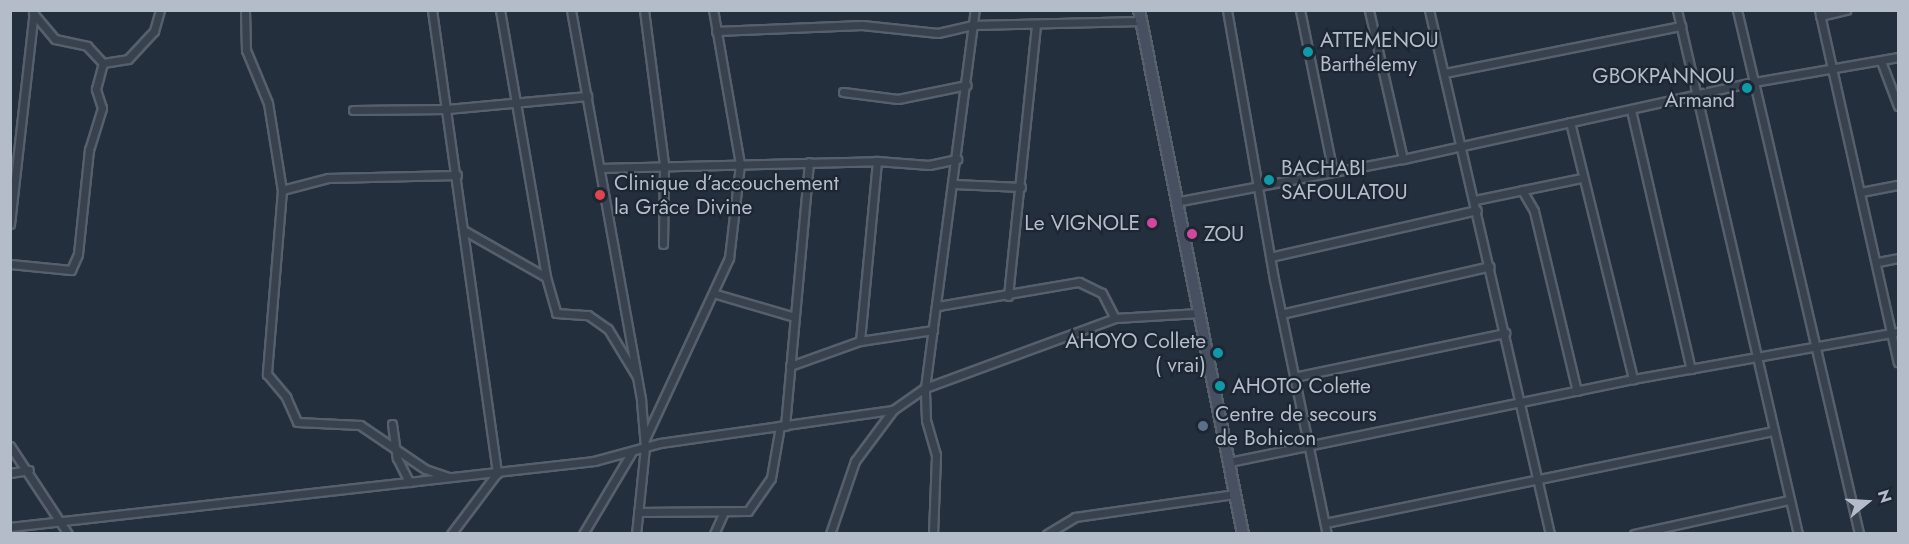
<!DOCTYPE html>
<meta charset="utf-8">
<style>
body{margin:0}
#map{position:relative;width:1909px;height:544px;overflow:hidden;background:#242f3e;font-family:Jost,sans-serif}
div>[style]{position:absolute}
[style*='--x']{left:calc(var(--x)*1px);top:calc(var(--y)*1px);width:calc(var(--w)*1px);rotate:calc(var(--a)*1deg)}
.roads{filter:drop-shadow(2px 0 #565f6c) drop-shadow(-2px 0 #565f6c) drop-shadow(0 2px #565f6c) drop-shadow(0 -2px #565f6c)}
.street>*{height:7px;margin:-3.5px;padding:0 3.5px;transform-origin:3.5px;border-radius:3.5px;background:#38414e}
.secondary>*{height:10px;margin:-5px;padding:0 5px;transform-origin:5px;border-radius:5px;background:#465061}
.dots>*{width:16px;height:16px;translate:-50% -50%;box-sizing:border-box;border:3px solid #1d2633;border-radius:50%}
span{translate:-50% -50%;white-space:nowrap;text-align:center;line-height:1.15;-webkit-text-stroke:4.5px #1d2633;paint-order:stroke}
.poi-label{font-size:21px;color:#b4bcc9}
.left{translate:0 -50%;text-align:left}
.right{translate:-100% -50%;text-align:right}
.frame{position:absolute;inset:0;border:12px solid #b4bcc9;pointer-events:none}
.north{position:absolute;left:1837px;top:472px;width:60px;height:60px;-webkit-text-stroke:4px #1d2633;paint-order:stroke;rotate:72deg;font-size:16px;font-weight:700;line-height:24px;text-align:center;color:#b4bcc9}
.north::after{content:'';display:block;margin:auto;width:21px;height:27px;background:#b4bcc9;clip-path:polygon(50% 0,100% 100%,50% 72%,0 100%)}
</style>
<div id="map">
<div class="roads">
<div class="street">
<div style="--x:245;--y:10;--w:40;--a:88.6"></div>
<div style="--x:246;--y:50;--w:57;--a:67.5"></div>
<div style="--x:268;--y:103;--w:88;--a:80.9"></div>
<div style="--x:282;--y:190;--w:185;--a:94.7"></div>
<div style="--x:267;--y:374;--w:30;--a:50"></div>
<div style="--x:286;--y:397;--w:27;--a:66"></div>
<div style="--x:297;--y:422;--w:63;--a:2.7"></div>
<div style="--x:360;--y:425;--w:78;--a:34.1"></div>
<div style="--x:425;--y:469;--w:24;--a:19"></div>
<div style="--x:432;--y:10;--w:468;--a:82"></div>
<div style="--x:497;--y:473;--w:76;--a:127"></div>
<div style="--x:500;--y:10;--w:271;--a:80.2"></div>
<div style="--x:571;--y:10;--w:397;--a:79.8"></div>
<div style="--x:641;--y:401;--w:46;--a:85"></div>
<div style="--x:645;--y:447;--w:87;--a:95.9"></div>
<div style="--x:644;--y:10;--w:156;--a:82.6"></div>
<div style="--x:664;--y:165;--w:79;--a:90.7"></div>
<div style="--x:1227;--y:10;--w:273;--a:80.1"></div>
<div style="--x:1274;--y:279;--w:260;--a:78.3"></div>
<div style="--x:1300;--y:10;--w:165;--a:78.5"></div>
<div style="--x:1429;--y:10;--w:538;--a:77"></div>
<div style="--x:1677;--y:10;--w:538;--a:77"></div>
<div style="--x:1737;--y:10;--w:74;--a:76.7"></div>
<div style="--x:1754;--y:82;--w:146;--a:-9.8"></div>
<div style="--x:1819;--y:10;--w:361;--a:77.4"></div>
<div style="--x:33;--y:13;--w:34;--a:50"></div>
<div style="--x:55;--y:39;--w:33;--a:12"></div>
<div style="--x:87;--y:46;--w:23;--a:47"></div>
<div style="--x:1820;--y:16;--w:27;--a:-13"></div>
<div style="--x:716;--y:31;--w:146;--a:-2.4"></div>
<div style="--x:862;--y:25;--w:76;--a:6"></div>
<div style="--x:938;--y:33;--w:36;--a:-13"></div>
<div style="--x:973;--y:25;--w:168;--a:-1.4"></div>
<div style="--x:1881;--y:61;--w:48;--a:69.3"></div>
<div style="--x:1445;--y:73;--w:241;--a:-11.3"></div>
<div style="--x:843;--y:92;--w:55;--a:7.3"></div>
<div style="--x:898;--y:99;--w:70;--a:-11.5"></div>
<div style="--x:353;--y:110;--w:94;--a:-0.6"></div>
<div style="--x:447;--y:109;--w:141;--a:-5.3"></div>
<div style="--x:1631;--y:110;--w:266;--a:77"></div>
<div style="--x:1570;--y:122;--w:265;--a:76.2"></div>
<div style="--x:1403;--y:159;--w:359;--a:-12.4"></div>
<div style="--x:1754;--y:82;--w:464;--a:76.9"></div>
<div style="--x:600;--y:168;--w:277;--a:-1.4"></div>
<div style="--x:877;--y:161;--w:52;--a:4.4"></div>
<div style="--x:929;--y:165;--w:29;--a:-12"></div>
<div style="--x:954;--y:184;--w:67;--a:2.6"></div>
<div style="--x:282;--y:190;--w:48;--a:-14.6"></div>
<div style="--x:328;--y:178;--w:129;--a:-1.3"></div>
<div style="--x:1522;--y:190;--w:24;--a:60"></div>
<div style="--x:1534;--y:211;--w:185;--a:76.6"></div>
<div style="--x:1861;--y:192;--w:38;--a:-11"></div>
<div style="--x:1475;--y:200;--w:108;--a:-11.7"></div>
<div style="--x:1175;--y:202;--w:232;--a:-10.7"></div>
<div style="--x:1403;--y:159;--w:153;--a:-102.9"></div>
<div style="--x:10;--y:224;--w:215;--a:-83.6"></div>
<div style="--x:465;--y:231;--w:93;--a:29.6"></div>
<div style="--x:546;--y:277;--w:37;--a:74"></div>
<div style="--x:556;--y:313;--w:32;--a:4"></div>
<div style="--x:588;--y:315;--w:24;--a:35"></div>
<div style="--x:608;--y:329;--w:54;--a:58.7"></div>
<div style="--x:1270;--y:257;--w:212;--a:-12.8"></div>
<div style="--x:1878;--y:262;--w:20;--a:-11"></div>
<div style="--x:10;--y:264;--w:61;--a:5.6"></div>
<div style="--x:71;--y:270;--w:17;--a:-66"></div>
<div style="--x:78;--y:254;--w:105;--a:-84"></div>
<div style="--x:89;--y:150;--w:44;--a:-72.8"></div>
<div style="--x:102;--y:108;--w:20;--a:-108"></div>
<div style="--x:96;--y:89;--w:27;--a:-75"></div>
<div style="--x:103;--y:63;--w:25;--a:-9"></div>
<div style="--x:128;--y:59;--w:38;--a:-47"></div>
<div style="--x:154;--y:31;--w:22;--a:-74"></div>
<div style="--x:716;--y:294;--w:78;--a:16.3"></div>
<div style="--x:1008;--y:296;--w:272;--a:-84.1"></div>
<div style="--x:938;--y:306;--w:143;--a:-9.7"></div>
<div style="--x:1079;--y:282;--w:25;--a:26"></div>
<div style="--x:1102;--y:293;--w:28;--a:63"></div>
<div style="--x:1281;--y:314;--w:214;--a:-12.9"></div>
<div style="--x:860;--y:341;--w:181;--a:-84.6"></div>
<div style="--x:790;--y:366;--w:74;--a:-19.7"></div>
<div style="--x:860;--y:341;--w:74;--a:-8.6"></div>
<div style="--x:1294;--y:377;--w:216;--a:-11.8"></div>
<div style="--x:392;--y:424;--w:34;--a:82"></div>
<div style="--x:397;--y:458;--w:27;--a:63"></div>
<div style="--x:785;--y:426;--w:265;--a:-84.8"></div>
<div style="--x:645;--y:439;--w:200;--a:-65.1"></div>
<div style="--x:729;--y:258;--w:95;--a:-83.3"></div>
<div style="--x:740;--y:164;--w:156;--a:-99.9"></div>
<div style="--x:10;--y:446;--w:105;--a:56.6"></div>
<div style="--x:1229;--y:462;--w:412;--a:-11.6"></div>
<div style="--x:1633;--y:379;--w:269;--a:-10.1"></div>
<div style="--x:10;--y:473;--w:19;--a:-9"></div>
<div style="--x:638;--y:512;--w:110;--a:-0.5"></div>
<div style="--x:748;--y:511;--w:40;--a:-55.1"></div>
<div style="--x:771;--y:478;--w:53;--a:-80.2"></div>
<div style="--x:1325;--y:523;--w:458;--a:-11.6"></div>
<div style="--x:10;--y:527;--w:588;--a:-6.45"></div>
<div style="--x:594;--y:461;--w:68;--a:-15.3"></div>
<div style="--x:660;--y:443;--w:235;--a:-8.1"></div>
<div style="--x:893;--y:410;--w:39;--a:-35"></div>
<div style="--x:925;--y:388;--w:202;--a:-20.2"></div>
<div style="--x:1115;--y:318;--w:84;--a:-3.4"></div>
<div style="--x:583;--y:534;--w:94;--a:-59.3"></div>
<div style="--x:714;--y:534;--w:24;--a:-66"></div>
<div style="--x:830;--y:534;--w:77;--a:-71.1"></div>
<div style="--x:855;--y:461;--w:64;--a:-53.3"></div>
<div style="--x:933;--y:534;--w:79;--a:-87.8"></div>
<div style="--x:936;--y:455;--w:36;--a:-106"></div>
<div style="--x:926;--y:420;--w:32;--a:-92"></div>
<div style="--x:925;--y:388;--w:381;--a:-82.5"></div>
<div style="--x:1047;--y:534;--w:33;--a:-31"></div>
<div style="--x:1075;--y:517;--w:162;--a:-8.2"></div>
<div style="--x:1634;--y:534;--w:159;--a:-12.4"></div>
</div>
<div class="secondary">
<div style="--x:1139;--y:10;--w:534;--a:78.77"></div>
</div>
</div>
<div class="dots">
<div style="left:1308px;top:52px;background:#0f9aa8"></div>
<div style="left:1747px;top:88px;background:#0f9aa8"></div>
<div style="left:1269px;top:180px;background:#0f9aa8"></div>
<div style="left:600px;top:195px;background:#e0444e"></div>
<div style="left:1152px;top:223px;background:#d1479c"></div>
<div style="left:1192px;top:234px;background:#d1479c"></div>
<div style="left:1218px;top:353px;background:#0f9aa8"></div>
<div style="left:1220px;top:386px;background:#0f9aa8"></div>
<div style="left:1203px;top:426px;background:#5c6f8a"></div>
</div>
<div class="poi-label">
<span class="left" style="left:1320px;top:52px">ATTEMENOU<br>Barthélemy</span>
<span class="right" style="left:1735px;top:88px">GBOKPANNOU<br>Armand</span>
<span class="left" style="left:1281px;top:180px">BACHABI<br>SAFOULATOU</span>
<span class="left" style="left:614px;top:195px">Clinique d’accouchement<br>la Grâce Divine</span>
<span class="right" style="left:1140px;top:223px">Le VIGNOLE</span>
<span class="left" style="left:1204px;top:234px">ZOU</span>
<span class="right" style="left:1206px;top:353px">AHOYO Collete<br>( vrai)</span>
<span class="left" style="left:1232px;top:386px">AHOTO Colette</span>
<span class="left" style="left:1215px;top:426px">Centre de secours<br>de Bohicon</span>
</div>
<div class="frame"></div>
<div class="north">N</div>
</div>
